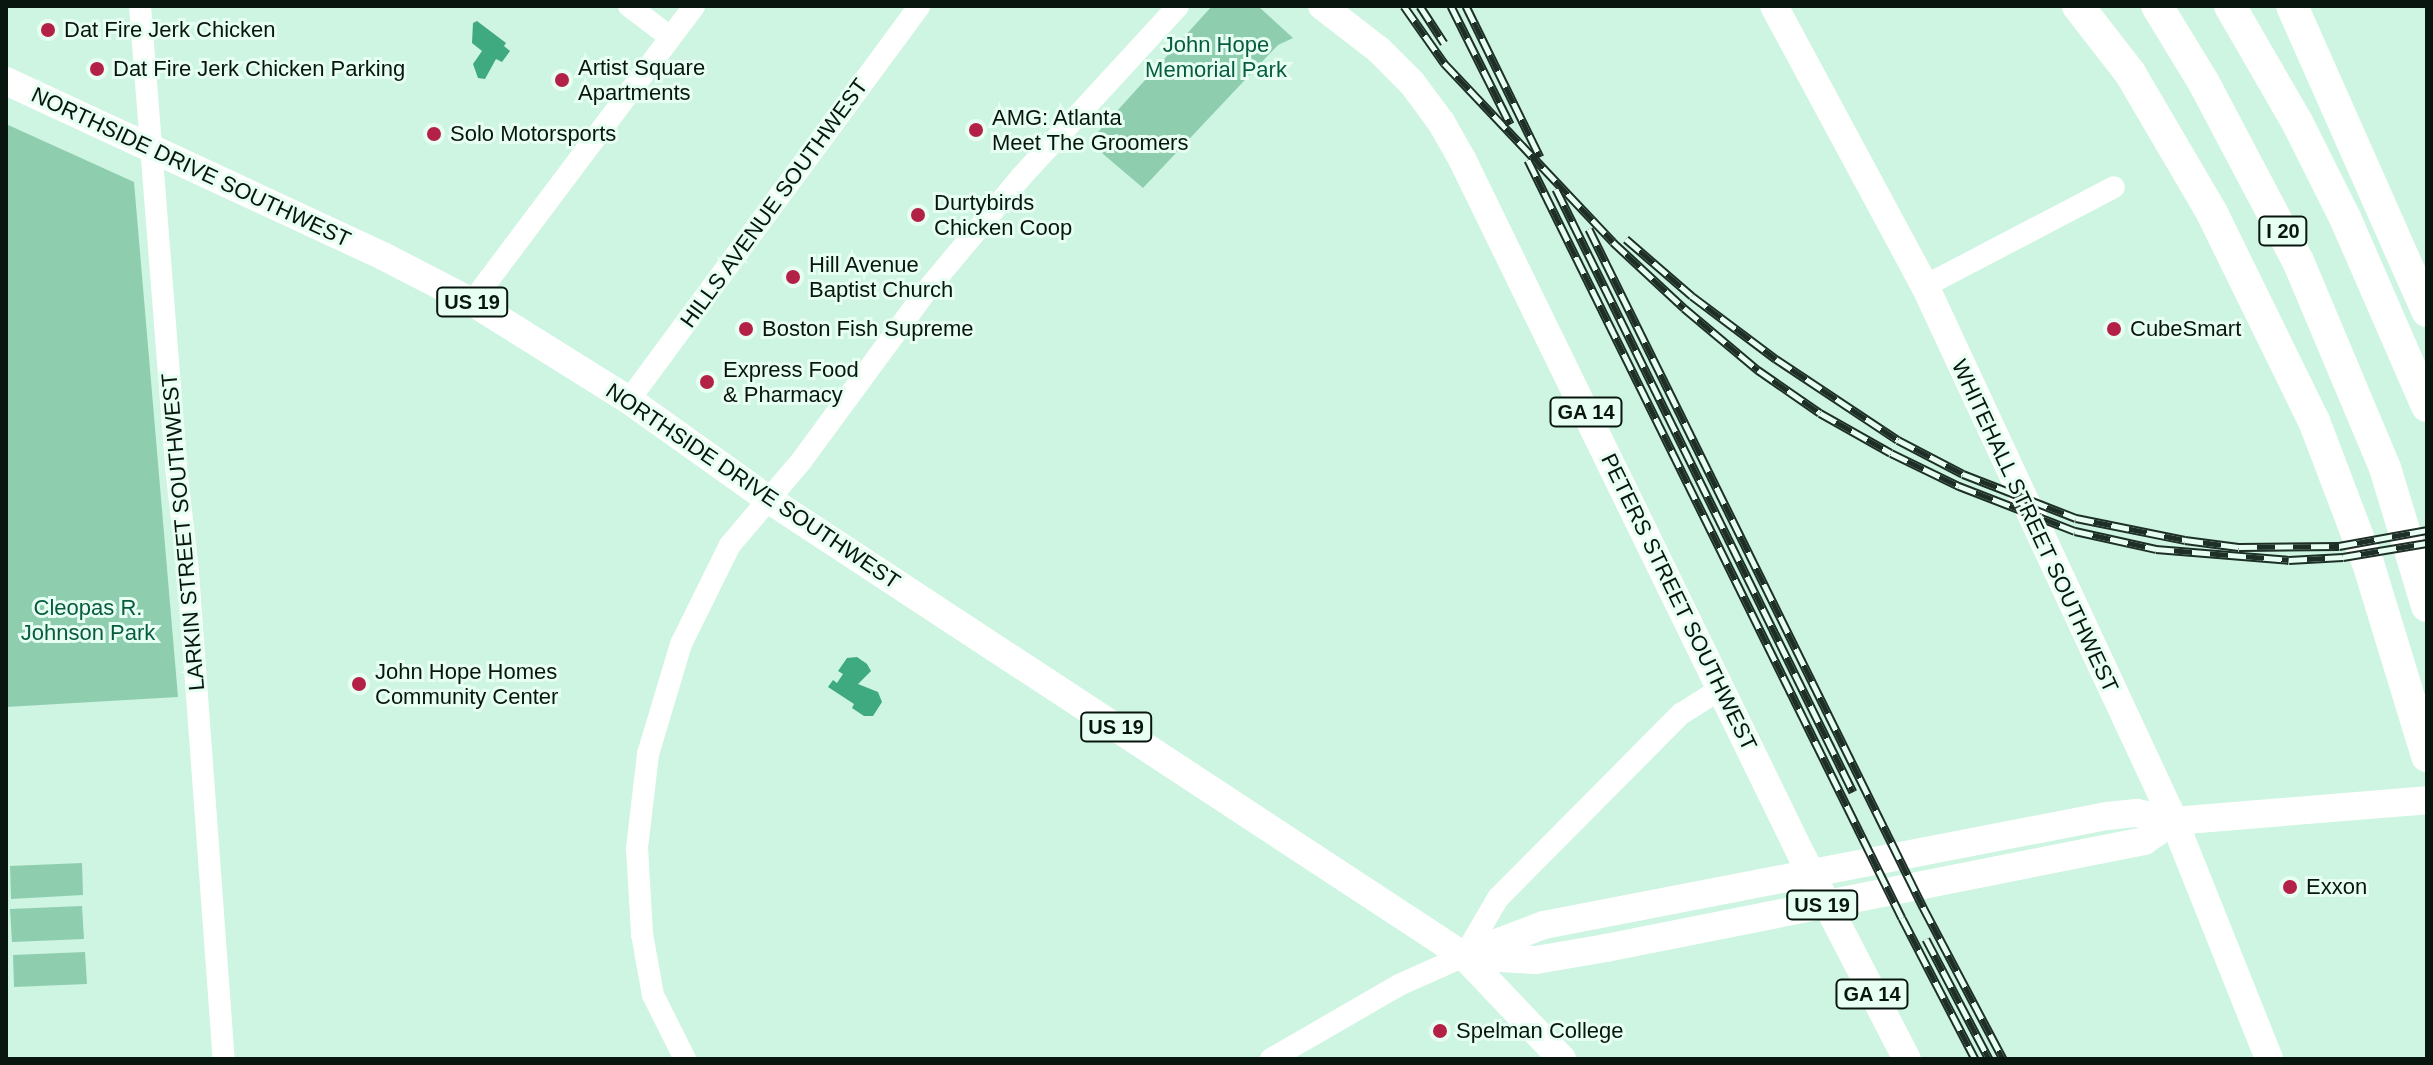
<!DOCTYPE html>
<style>
body{margin:0}
#map{position:relative;width:2433px;height:1065px;overflow:hidden;background:#cef5e1;font-family:Helvetica,sans-serif}
div>[style]{position:absolute}
[style*='--x']{left:calc(var(--x)*1px);top:calc(var(--y)*1px);width:calc(var(--w)*1px);rotate:calc(var(--a)*1deg)}
.green>*{inset:0;background:#8eceaf}
.water>*{inset:0;background:#3fa97f}
.minor>*{height:22px;margin:-11px;padding:0 11px;transform-origin:11px;border-radius:11px;background:#fff}
.major>*{height:28px;margin:-14px;padding:0 14px;transform-origin:14px;border-radius:14px;background:#fff}
.highway>*{height:32px;margin:-16px;padding:0 16px;transform-origin:16px;border-radius:16px;background:#fff}
.rail>*{height:9px;margin-top:-4.5px;transform-origin:0;background:repeating-linear-gradient(90deg,#e7fef2 0 18px,#1e2f27 0 36px);box-sizing:border-box;border-block:2px solid #1e2f27}
.dots>*{width:22px;height:22px;translate:-50% -50%;box-sizing:border-box;border:4px solid #e7fef2;border-radius:50%}
span{translate:-50% -50%;white-space:nowrap;text-align:center;line-height:1.15;-webkit-text-stroke:6px #e7fef2;paint-order:stroke}
.shield-label span{padding:2px 6px;background:#e7fef2;border:2px solid;border-radius:6px;-webkit-text-stroke-width:0}
.shield-label{font-size:20px;color:#08160f;font-weight:700}
.poi-label{font-size:22px;color:#08160f}
.left{translate:0 -50%;text-align:left}
.park-label{font-size:22px;color:#075c40}
.street-label{font-size:22px;color:#08160f}
.frame{position:absolute;inset:0;border:8px solid #08160f;pointer-events:none}
</style>
<div id="map">
<div class="green">
<div style="clip-path:polygon(1212px 6px,1258px 6px,1293px 38px,1278px 45px,1143px 188px,1089px 142px)"></div>
<div style="clip-path:polygon(6px 124px,134px 182px,178px 697px,6px 707px)"></div>
<div style="clip-path:polygon(82px 863px,83px 895px,11px 899px,10px 866px)"></div>
<div style="clip-path:polygon(82px 906px,84px 939px,12px 942px,10px 909px)"></div>
<div style="clip-path:polygon(85px 952px,87px 984px,14px 987px,13px 955px)"></div>
</div>
<div class="water">
<div style="clip-path:polygon(477px 21px,506px 43px,504px 46px,510px 51px,502px 62px,496px 59px,485px 79px,478px 78px,473px 64px,482px 51px,472px 43px,473px 23px)"></div>
<div style="clip-path:polygon(857px 657px,867px 664px,871px 671px,858px 684px,878px 692px,882px 702px,873px 716px,864px 716px,852px 708px,854px 704px,828px 687px,833px 680px,837px 683px,843px 674px,838px 671px,847px 658px)"></div>
</div>
<div class="minor">
<div style="--x:140;--y:6;--w:462;--a:85.5"></div>
<div style="--x:176;--y:467;--w:107;--a:83.5"></div>
<div style="--x:188;--y:573;--w:487;--a:85.8"></div>
<div style="--x:629;--y:6;--w:51;--a:37.1"></div>
<div style="--x:1925;--y:286;--w:213;--a:-27.6"></div>
<div style="--x:472;--y:302;--w:370;--a:-53.1"></div>
<div style="--x:629;--y:400;--w:489;--a:-53.6"></div>
<div style="--x:685;--y:1059;--w:72;--a:-116.6"></div>
<div style="--x:653;--y:995;--w:62;--a:-100.2"></div>
<div style="--x:642;--y:934;--w:86;--a:-93.3"></div>
<div style="--x:637;--y:848;--w:95;--a:-83.3"></div>
<div style="--x:648;--y:754;--w:115;--a:-73.3"></div>
<div style="--x:681;--y:644;--w:110;--a:-63.7"></div>
<div style="--x:730;--y:545;--w:111;--a:-49.7"></div>
<div style="--x:802;--y:460;--w:211;--a:-53.7"></div>
<div style="--x:927;--y:290;--w:147;--a:-50.2"></div>
<div style="--x:1021;--y:177;--w:232;--a:-47.4"></div>
<div style="--x:1271;--y:1059;--w:148;--a:-30"></div>
<div style="--x:1399;--y:985;--w:71;--a:-24"></div>
<div style="--x:1464;--y:956;--w:67;--a:-59.6"></div>
<div style="--x:1498;--y:898;--w:260;--a:-45.2"></div>
<div style="--x:1681;--y:714;--w:49;--a:-32.4"></div>
</div>
<div class="major">
<div style="--x:1322;--y:6;--w:72;--a:37.7"></div>
<div style="--x:1379;--y:50;--w:47;--a:45"></div>
<div style="--x:1412;--y:83;--w:49;--a:53.4"></div>
<div style="--x:1441;--y:122;--w:43;--a:60.4"></div>
<div style="--x:1462;--y:159;--w:773;--a:64"></div>
<div style="--x:1801;--y:854;--w:231;--a:62.7"></div>
<div style="--x:1774;--y:6;--w:318;--a:61.7"></div>
<div style="--x:1925;--y:286;--w:590;--a:65.04"></div>
<div style="--x:2174;--y:821;--w:256;--a:68.2"></div>
<div style="--x:6;--y:81;--w:416;--a:24.9"></div>
<div style="--x:383;--y:256;--w:100;--a:27.3"></div>
<div style="--x:472;--y:302;--w:185;--a:32"></div>
<div style="--x:629;--y:400;--w:171;--a:35.5"></div>
<div style="--x:768;--y:499;--w:833;--a:33.29"></div>
<div style="--x:1464;--y:956;--w:72;--a:3.2"></div>
<div style="--x:1536;--y:960;--w:71;--a:-9.7"></div>
<div style="--x:1606;--y:948;--w:549;--a:-11.25"></div>
<div style="--x:2144;--y:841;--w:36;--a:-34"></div>
<div style="--x:1472;--y:952;--w:77;--a:-20.6"></div>
<div style="--x:1544;--y:925;--w:573;--a:-10.96"></div>
<div style="--x:2107;--y:816;--w:30;--a:-6"></div>
<div style="--x:2137;--y:813;--w:38;--a:12"></div>
<div style="--x:2174;--y:821;--w:254;--a:-4.7"></div>
<div style="--x:1464;--y:956;--w:142;--a:46.4"></div>
</div>
<div class="highway">
<div style="--x:2078;--y:6;--w:85;--a:52.2"></div>
<div style="--x:2130;--y:73;--w:162;--a:59.6"></div>
<div style="--x:2212;--y:213;--w:232;--a:63.9"></div>
<div style="--x:2314;--y:421;--w:152;--a:69.2"></div>
<div style="--x:2368;--y:563;--w:202;--a:73"></div>
<div style="--x:2157;--y:6;--w:90;--a:58.6"></div>
<div style="--x:2204;--y:83;--w:201;--a:62.2"></div>
<div style="--x:2298;--y:261;--w:225;--a:67.2"></div>
<div style="--x:2385;--y:468;--w:144;--a:73.1"></div>
<div style="--x:2230;--y:6;--w:136;--a:60"></div>
<div style="--x:2298;--y:124;--w:107;--a:63.4"></div>
<div style="--x:2346;--y:220;--w:203;--a:66.5"></div>
<div style="--x:2292;--y:6;--w:334;--a:66.1"></div>
</div>
<div class="rail">
<div style="--x:1404;--y:6;--w:70;--a:54.9"></div>
<div style="--x:1444;--y:63;--w:246;--a:46.6"></div>
<div style="--x:1613;--y:242;--w:97;--a:42.9"></div>
<div style="--x:1684;--y:308;--w:97;--a:40"></div>
<div style="--x:1758;--y:370;--w:75;--a:34.7"></div>
<div style="--x:1820;--y:413;--w:81;--a:29.4"></div>
<div style="--x:1891;--y:453;--w:76;--a:25.9"></div>
<div style="--x:1959;--y:486;--w:124;--a:21.2"></div>
<div style="--x:2075;--y:531;--w:83;--a:12.5"></div>
<div style="--x:2156;--y:549;--w:133;--a:4.7"></div>
<div style="--x:2289;--y:560;--w:54;--a:-3.2"></div>
<div style="--x:2343;--y:557;--w:85;--a:-9.5"></div>
<div style="--x:1420;--y:6;--w:44;--a:57"></div>
<div style="--x:1451;--y:6;--w:132;--a:63.4"></div>
<div style="--x:1466;--y:6;--w:168;--a:63.9"></div>
<div style="--x:1528;--y:160;--w:845;--a:63.74"></div>
<div style="--x:1902;--y:918;--w:159;--a:62.6"></div>
<div style="--x:1556;--y:189;--w:672;--a:63.78"></div>
<div style="--x:1589;--y:229;--w:756;--a:63.77"></div>
<div style="--x:1923;--y:907;--w:172;--a:62.2"></div>
<div style="--x:1626;--y:239;--w:87;--a:40.8"></div>
<div style="--x:1692;--y:296;--w:105;--a:36.9"></div>
<div style="--x:1776;--y:359;--w:146;--a:33.6"></div>
<div style="--x:1898;--y:440;--w:73;--a:27.6"></div>
<div style="--x:1963;--y:474;--w:121;--a:21.3"></div>
<div style="--x:2076;--y:518;--w:111;--a:11.4"></div>
<div style="--x:2185;--y:540;--w:54;--a:7.4"></div>
<div style="--x:2239;--y:547;--w:100;--a:-0.6"></div>
<div style="--x:2339;--y:546;--w:89;--a:-10.3"></div>
<div style="--x:1926;--y:939;--w:136;--a:62.3"></div>
</div>
<div class="dots">
<div style="left:48px;top:30px;background:#b32146"></div>
<div style="left:97px;top:69px;background:#b32146"></div>
<div style="left:562px;top:80px;background:#b32146"></div>
<div style="left:976px;top:130px;background:#b32146"></div>
<div style="left:434px;top:134px;background:#b32146"></div>
<div style="left:918px;top:215px;background:#b32146"></div>
<div style="left:793px;top:277px;background:#b32146"></div>
<div style="left:746px;top:329px;background:#b32146"></div>
<div style="left:2114px;top:329px;background:#b32146"></div>
<div style="left:707px;top:382px;background:#b32146"></div>
<div style="left:359px;top:684px;background:#b32146"></div>
<div style="left:2290px;top:887px;background:#b32146"></div>
<div style="left:1440px;top:1031px;background:#b32146"></div>
</div>
<div class="shield-label">
<span style="left:2283px;top:231px">I 20</span>
<span style="left:472px;top:302px">US 19</span>
<span style="left:1586px;top:412px">GA 14</span>
<span style="left:1116px;top:727px">US 19</span>
<span style="left:1822px;top:905px">US 19</span>
<span style="left:1872px;top:994px">GA 14</span>
</div>
<div class="poi-label">
<span class="left" style="left:64px;top:30px">Dat Fire Jerk Chicken</span>
<span class="left" style="left:578px;top:80px">Artist Square<br>Apartments</span>
<span class="left" style="left:113px;top:69px">Dat Fire Jerk Chicken Parking</span>
<span class="left" style="left:992px;top:130px">AMG: Atlanta<br>Meet The Groomers</span>
<span class="left" style="left:450px;top:134px">Solo Motorsports</span>
<span class="left" style="left:934px;top:215px">Durtybirds<br>Chicken Coop</span>
<span class="left" style="left:809px;top:277px">Hill Avenue<br>Baptist Church</span>
<span class="left" style="left:762px;top:329px">Boston Fish Supreme</span>
<span class="left" style="left:2130px;top:329px">CubeSmart</span>
<span class="left" style="left:723px;top:382px">Express Food<br>&amp; Pharmacy</span>
<span class="left" style="left:375px;top:684px">John Hope Homes<br>Community Center</span>
<span class="left" style="left:2306px;top:887px">Exxon</span>
<span class="left" style="left:1456px;top:1031px">Spelman College</span>
</div>
<div class="park-label">
<span style="left:1216px;top:57px">John Hope<br>Memorial Park</span>
<span style="left:88px;top:620px">Cleopas R.<br>Johnson Park</span>
</div>
<div class="street-label">
<span style="left:191px;top:167px;rotate:25deg">NORTHSIDE DRIVE SOUTHWEST</span>
<span style="left:774px;top:203px;rotate:-54deg">HILLS AVENUE SOUTHWEST</span>
<span style="left:753px;top:486px;rotate:34deg">NORTHSIDE DRIVE SOUTHWEST</span>
<span style="left:2035px;top:526px;rotate:65deg">WHITEHALL STREET SOUTHWEST</span>
<span style="left:183px;top:532px;rotate:-95deg">LARKIN STREET SOUTHWEST</span>
<span style="left:1679px;top:602px;rotate:64deg">PETERS STREET SOUTHWEST</span>
</div>
<div class="frame"></div>
</div>
